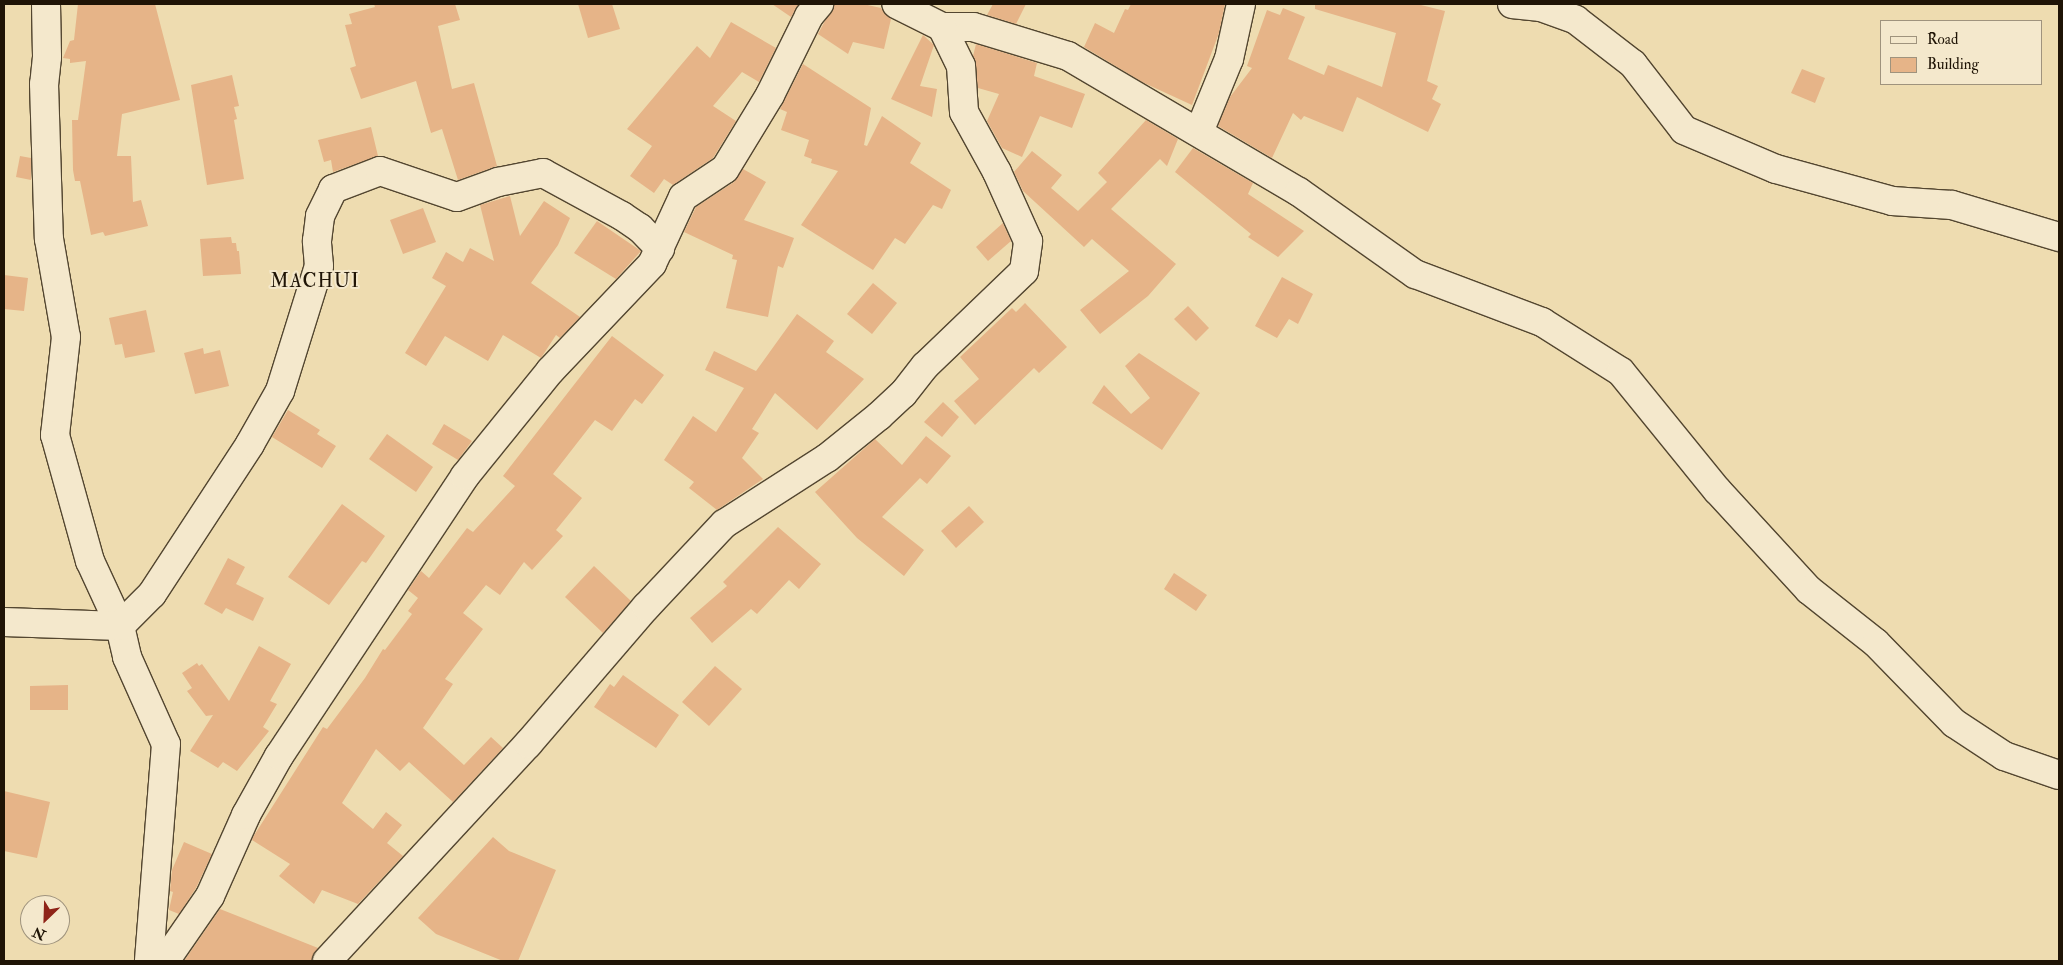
<!DOCTYPE html>
<style>
body{margin:0}
#map{position:relative;width:2063px;height:965px;overflow:hidden;background:#eedcb0;font-family:"IM FELL Double Pica",serif}
div>[style]{position:absolute}
[style*='--x']{left:calc(var(--x)*1px);top:calc(var(--y)*1px);width:calc(var(--w)*1px);rotate:calc(var(--a)*1deg)}
.building>*{inset:0;background:#e6b488}
.roads{filter:drop-shadow(1px 0 #534630) drop-shadow(-1px 0 #534630) drop-shadow(0 1px #534630) drop-shadow(0 -1px #534630)}
.minor>*{height:28px;margin:-14px;padding:0 14px;transform-origin:14px;border-radius:14px;background:#f4e8cc}
span{translate:-50% -50%;white-space:nowrap;text-align:center;line-height:1.15;-webkit-text-stroke:4px #f4e8cc;paint-order:stroke}
.quarter-label{font-size:19px;color:#1f1406;letter-spacing:1px}
.frame{position:absolute;inset:0;border:5px solid #1f1406;pointer-events:none}
.legend{position:absolute;left:1880px;top:20px;width:162px;height:65px;box-sizing:border-box;background:#f4e8cc;border:1px solid #9f937d;margin:0;padding:6px 9px;list-style:none;font-size:15px;color:#1f1406}
.legend li{display:flex;align-items:center;gap:10px;height:25px}
.legend b{width:25px;border:1px solid #9f937d}
.north{position:absolute;left:20px;top:895px;width:50px;height:50px;box-sizing:border-box;background:#f4e8cc;border:1px solid #9f937d;border-radius:50%;rotate:204deg;font-size:14px;font-weight:700;line-height:20px;text-align:center;color:#1f1406}
.north::after{content:'';display:block;margin:auto;width:18px;height:22px;background:#8f2418;clip-path:polygon(50% 0,100% 100%,50% 72%,0 100%)}
</style>
<div id="map">
<div class="building">
<div style="clip-path:polygon(78px 4px,155px 4px,180px 100px,122px 114px,117px 156px,131px 156px,133px 202px,141px 200px,148px 226px,105px 236px,103px 232px,91px 235px,80px 181px,75px 181px,73px 170px,72px 120px,78px 120px,86px 61px,70px 63px,70px 59px,63px 58px,70px 41px,74px 40px)"></div>
<div style="clip-path:polygon(374px 4px,455px 4px,460px 20px,438px 26px,452px 89px,474px 83px,497px 166px,458px 180px,442px 129px,431px 133px,416px 81px,361px 99px,350px 68px,356px 66px,345px 25px,352px 24px,349px 14px,375px 7px)"></div>
<div style="clip-path:polygon(578px 4px,612px 4px,620px 29px,588px 38px)"></div>
<div style="clip-path:polygon(772px 4px,799px 4px,791px 17px)"></div>
<div style="clip-path:polygon(834px 4px,863px 4px,881px 8px,891px 19px,884px 49px,853px 42px,848px 54px,818px 34px)"></div>
<div style="clip-path:polygon(993px 4px,1026px 4px,1016px 24px,987px 15px)"></div>
<div style="clip-path:polygon(1131px 4px,1225px 4px,1219px 33px,1192px 105px,1142px 82px,1084px 47px,1095px 23px,1114px 33px,1125px 9px,1128px 10px)"></div>
<div style="clip-path:polygon(1315px 4px,1417px 4px,1445px 11px,1427px 81px,1438px 86px,1432px 99px,1441px 104px,1428px 132px,1357px 97px,1343px 132px,1304px 116px,1301px 120px,1293px 113px,1272px 158px,1218px 126px,1230px 97px,1252px 68px,1247px 66px,1267px 10px,1280px 15px,1283px 8px,1305px 17px,1288px 59px,1324px 75px,1328px 65px,1382px 87px,1396px 33px,1315px 9px)"></div>
<div style="clip-path:polygon(731px 22px,776px 48px,759px 82px,742px 72px,713px 106px,736px 121px,713px 158px,673px 185px,664px 179px,654px 193px,630px 176px,652px 146px,627px 129px,697px 46px,710px 58px)"></div>
<div style="clip-path:polygon(923px 35px,934px 45px,920px 86px,937px 89px,932px 117px,891px 99px)"></div>
<div style="clip-path:polygon(976px 44px,1037px 63px,1034px 76px,1085px 94px,1072px 128px,1040px 116px,1022px 157px,1002px 148px,987px 121px,999px 94px,978px 88px,973px 56px)"></div>
<div style="clip-path:polygon(803px 64px,871px 108px,864px 145px,867px 146px,882px 116px,921px 143px,910px 163px,951px 190px,942px 209px,933px 205px,905px 244px,895px 238px,873px 270px,801px 225px,838px 171px,811px 163px,812px 159px,804px 156px,809px 140px,781px 130px,787px 112px,780px 109px)"></div>
<div style="clip-path:polygon(1802px 69px,1825px 78px,1815px 103px,1791px 93px)"></div>
<div style="clip-path:polygon(232px 75px,239px 106px,234px 107px,237px 119px,234px 120px,244px 179px,207px 185px,191px 85px)"></div>
<div style="clip-path:polygon(1146px 120px,1178px 139px,1167px 166px,1160px 159px,1111px 209px,1176px 264px,1148px 296px,1100px 334px,1080px 310px,1129px 271px,1092px 239px,1084px 247px,1023px 191px,1014px 172px,1032px 151px,1062px 175px,1051px 188px,1078px 211px,1107px 182px,1098px 173px)"></div>
<div style="clip-path:polygon(371px 127px,378px 156px,333px 172px,331px 160px,324px 162px,318px 140px)"></div>
<div style="clip-path:polygon(1193px 148px,1253px 183px,1248px 194px,1304px 231px,1278px 257px,1248px 237px,1251px 234px,1175px 172px)"></div>
<div style="clip-path:polygon(20px 156px,31px 158px,31px 180px,16px 177px)"></div>
<div style="clip-path:polygon(743px 169px,766px 182px,744px 220px,794px 238px,783px 268px,778px 266px,768px 317px,726px 308px,737px 260px,732px 259px,733px 255px,684px 232px,696px 207px,734px 182px)"></div>
<div style="clip-path:polygon(510px 196px,520px 236px,544px 201px,570px 218px,558px 245px,531px 283px,580px 317px,560px 338px,556px 335px,541px 358px,503px 335px,488px 361px,445px 336px,426px 366px,405px 353px,446px 286px,432px 278px,446px 252px,463px 262px,470px 248px,494px 261px,480px 205px)"></div>
<div style="clip-path:polygon(423px 208px,436px 242px,403px 254px,390px 220px)"></div>
<div style="clip-path:polygon(597px 221px,641px 251px,616px 279px,574px 253px)"></div>
<div style="clip-path:polygon(1003px 223px,1011px 241px,988px 261px,976px 247px)"></div>
<div style="clip-path:polygon(231px 237px,232px 243px,236px 243px,237px 251px,239px 251px,241px 274px,203px 276px,200px 239px)"></div>
<div style="clip-path:polygon(4px 275px,28px 278px,24px 311px,4px 309px)"></div>
<div style="clip-path:polygon(1282px 277px,1313px 294px,1298px 324px,1289px 319px,1277px 338px,1255px 326px)"></div>
<div style="clip-path:polygon(873px 283px,897px 303px,872px 334px,847px 314px)"></div>
<div style="clip-path:polygon(1025px 303px,1067px 347px,1039px 373px,1034px 368px,975px 425px,954px 401px,979px 379px,960px 357px,1012px 308px,1016px 312px)"></div>
<div style="clip-path:polygon(1188px 306px,1209px 328px,1196px 341px,1174px 319px)"></div>
<div style="clip-path:polygon(146px 310px,155px 352px,125px 358px,122px 344px,115px 345px,109px 318px)"></div>
<div style="clip-path:polygon(797px 314px,834px 341px,826px 352px,864px 379px,817px 430px,775px 393px,752px 429px,759px 433px,742px 458px,763px 479px,717px 510px,689px 488px,694px 482px,664px 460px,693px 416px,716px 432px,744px 388px,705px 370px,714px 351px,756px 371px)"></div>
<div style="clip-path:polygon(612px 336px,664px 375px,642px 404px,635px 399px,612px 431px,595px 420px,553px 474px,582px 498px,556px 530px,563px 536px,532px 570px,524px 562px,500px 595px,486px 585px,463px 613px,483px 629px,445px 679px,453px 684px,423px 728px,464px 765px,491px 737px,503px 748px,453px 802px,409px 762px,400px 771px,376px 749px,342px 803px,373px 829px,386px 812px,402px 825px,387px 843px,403px 856px,358px 904px,322px 890px,314px 904px,279px 876px,290px 864px,252px 840px,253px 837px,323px 727px,327px 729px,365px 678px,383px 649px,385px 650px,412px 614px,408px 611px,418px 598px,408px 590px,421px 571px,429px 578px,467px 528px,473px 532px,515px 486px,503px 476px)"></div>
<div style="clip-path:polygon(203px 348px,204px 354px,220px 350px,229px 386px,195px 394px,184px 353px)"></div>
<div style="clip-path:polygon(1139px 353px,1200px 393px,1162px 450px,1092px 403px,1104px 385px,1131px 414px,1150px 398px,1125px 366px)"></div>
<div style="clip-path:polygon(943px 402px,959px 417px,942px 437px,924px 422px)"></div>
<div style="clip-path:polygon(288px 410px,320px 430px,317px 434px,336px 446px,322px 468px,272px 437px)"></div>
<div style="clip-path:polygon(444px 424px,472px 441px,458px 460px,432px 444px)"></div>
<div style="clip-path:polygon(387px 434px,433px 467px,416px 492px,369px 459px)"></div>
<div style="clip-path:polygon(926px 436px,951px 456px,927px 484px,920px 478px,882px 517px,924px 550px,904px 576px,857px 538px,815px 492px,875px 439px,902px 465px)"></div>
<div style="clip-path:polygon(342px 504px,385px 536px,366px 563px,362px 561px,329px 605px,288px 577px)"></div>
<div style="clip-path:polygon(969px 506px,984px 522px,956px 548px,941px 531px)"></div>
<div style="clip-path:polygon(778px 527px,821px 564px,799px 589px,789px 580px,757px 614px,751px 609px,712px 643px,690px 618px,727px 586px,723px 582px)"></div>
<div style="clip-path:polygon(228px 558px,245px 567px,236px 584px,264px 598px,253px 621px,226px 608px,222px 614px,204px 604px)"></div>
<div style="clip-path:polygon(594px 566px,631px 601px,603px 633px,565px 597px)"></div>
<div style="clip-path:polygon(1174px 573px,1207px 595px,1196px 611px,1164px 589px)"></div>
<div style="clip-path:polygon(259px 646px,291px 664px,270px 701px,277px 704px,263px 727px,269px 731px,237px 771px,223px 762px,218px 768px,190px 751px,213px 715px,206px 716px,187px 691px,192px 688px,182px 673px,197px 663px,199px 666px,202px 664px,229px 701px)"></div>
<div style="clip-path:polygon(715px 666px,742px 689px,709px 726px,682px 702px)"></div>
<div style="clip-path:polygon(623px 675px,679px 715px,656px 748px,594px 707px,610px 684px,614px 687px)"></div>
<div style="clip-path:polygon(68px 685px,68px 710px,30px 710px,30px 686px)"></div>
<div style="clip-path:polygon(4px 791px,50px 802px,37px 858px,4px 851px)"></div>
<div style="clip-path:polygon(493px 837px,509px 851px,556px 870px,518px 961px,503px 961px,436px 934px,418px 918px)"></div>
<div style="clip-path:polygon(184px 842px,212px 854px,196px 888px,179px 914px,169px 910px,173px 892px,170px 891px,172px 870px)"></div>
<div style="clip-path:polygon(220px 909px,318px 948px,312px 961px,184px 961px)"></div>
</div>
<div class="roads">
<div class="minor">
<div style="--x:46;--y:4;--w:53;--a:88.9"></div>
<div style="--x:47;--y:57;--w:27;--a:96"></div>
<div style="--x:44;--y:84;--w:155;--a:88.2"></div>
<div style="--x:49;--y:239;--w:99;--a:80.2"></div>
<div style="--x:66;--y:337;--w:99;--a:96.4"></div>
<div style="--x:55;--y:435;--w:131;--a:74.5"></div>
<div style="--x:90;--y:561;--w:72;--a:65.2"></div>
<div style="--x:120;--y:626;--w:32;--a:77"></div>
<div style="--x:127;--y:657;--w:95;--a:65.9"></div>
<div style="--x:166;--y:744;--w:218;--a:94.5"></div>
<div style="--x:1512;--y:4;--w:29;--a:6"></div>
<div style="--x:1541;--y:7;--w:37;--a:20"></div>
<div style="--x:1576;--y:20;--w:72;--a:37.7"></div>
<div style="--x:1633;--y:64;--w:83;--a:52.3"></div>
<div style="--x:1684;--y:130;--w:100;--a:23"></div>
<div style="--x:1776;--y:169;--w:120;--a:15.4"></div>
<div style="--x:1892;--y:201;--w:60;--a:3.8"></div>
<div style="--x:1952;--y:205;--w:112;--a:16.7"></div>
<div style="--x:942;--y:27;--w:31;--a:0"></div>
<div style="--x:973;--y:27;--w:99;--a:17"></div>
<div style="--x:1068;--y:56;--w:268;--a:30.5"></div>
<div style="--x:1299;--y:192;--w:142;--a:35.3"></div>
<div style="--x:1415;--y:274;--w:136;--a:20.7"></div>
<div style="--x:1542;--y:322;--w:93;--a:32.3"></div>
<div style="--x:1621;--y:372;--w:152;--a:50.9"></div>
<div style="--x:1717;--y:490;--w:136;--a:47.4"></div>
<div style="--x:1809;--y:590;--w:85;--a:38.3"></div>
<div style="--x:1876;--y:643;--w:112;--a:45.7"></div>
<div style="--x:1954;--y:723;--w:60;--a:33.4"></div>
<div style="--x:2004;--y:756;--w:58;--a:19.1"></div>
<div style="--x:1199;--y:132;--w:79;--a:-67.7"></div>
<div style="--x:1229;--y:59;--w:56;--a:-77.7"></div>
<div style="--x:4;--y:622;--w:116;--a:2"></div>
<div style="--x:120;--y:626;--w:45;--a:-45"></div>
<div style="--x:152;--y:594;--w:179;--a:-56.8"></div>
<div style="--x:250;--y:444;--w:61;--a:-60.5"></div>
<div style="--x:280;--y:391;--w:131;--a:-72.7"></div>
<div style="--x:319;--y:266;--w:25;--a:-95"></div>
<div style="--x:317;--y:241;--w:25;--a:-83"></div>
<div style="--x:320;--y:216;--w:30;--a:-64"></div>
<div style="--x:333;--y:189;--w:50;--a:-21"></div>
<div style="--x:380;--y:171;--w:81;--a:18.7"></div>
<div style="--x:457;--y:197;--w:44;--a:-20.1"></div>
<div style="--x:498;--y:182;--w:46;--a:-11.3"></div>
<div style="--x:543;--y:173;--w:90;--a:28.6"></div>
<div style="--x:622;--y:216;--w:22;--a:34"></div>
<div style="--x:640;--y:228;--w:29;--a:46"></div>
<div style="--x:165;--y:961;--w:79;--a:-55.3"></div>
<div style="--x:210;--y:896;--w:89;--a:-66"></div>
<div style="--x:246;--y:815;--w:68;--a:-60.8"></div>
<div style="--x:279;--y:756;--w:336;--a:-56.4"></div>
<div style="--x:465;--y:476;--w:135;--a:-51"></div>
<div style="--x:550;--y:371;--w:148;--a:-46.4"></div>
<div style="--x:652;--y:264;--w:74;--a:-65.2"></div>
<div style="--x:683;--y:197;--w:50;--a:-33.7"></div>
<div style="--x:725;--y:169;--w:87;--a:-58.7"></div>
<div style="--x:770;--y:95;--w:88;--a:-63.7"></div>
<div style="--x:809;--y:16;--w:16;--a:-50"></div>
<div style="--x:327;--y:961;--w:296;--a:-47.2"></div>
<div style="--x:528;--y:744;--w:181;--a:-49.3"></div>
<div style="--x:646;--y:607;--w:114;--a:-46.8"></div>
<div style="--x:724;--y:524;--w:122;--a:-32.7"></div>
<div style="--x:827;--y:458;--w:67;--a:-38.9"></div>
<div style="--x:879;--y:416;--w:33;--a:-43"></div>
<div style="--x:903;--y:394;--w:36;--a:-52"></div>
<div style="--x:925;--y:366;--w:137;--a:-43.8"></div>
<div style="--x:1024;--y:271;--w:30;--a:-82"></div>
<div style="--x:1028;--y:241;--w:76;--a:-114.2"></div>
<div style="--x:997;--y:172;--w:68;--a:-118.8"></div>
<div style="--x:964;--y:112;--w:46;--a:-93.7"></div>
<div style="--x:961;--y:66;--w:43;--a:-116"></div>
<div style="--x:942;--y:27;--w:51;--a:-153.4"></div>
</div>
</div>
<div class="quarter-label">
<span style="left:315px;top:282px">MACHUI</span>
</div>
<div class="frame"></div>
<ul class="legend">
<li><b style="height:6px;background:#f4e8cc"></b>Road</li>
<li><b style="height:14px;background:#e6b488"></b>Building</li>
</ul>
<div class="north">N</div>
</div>
